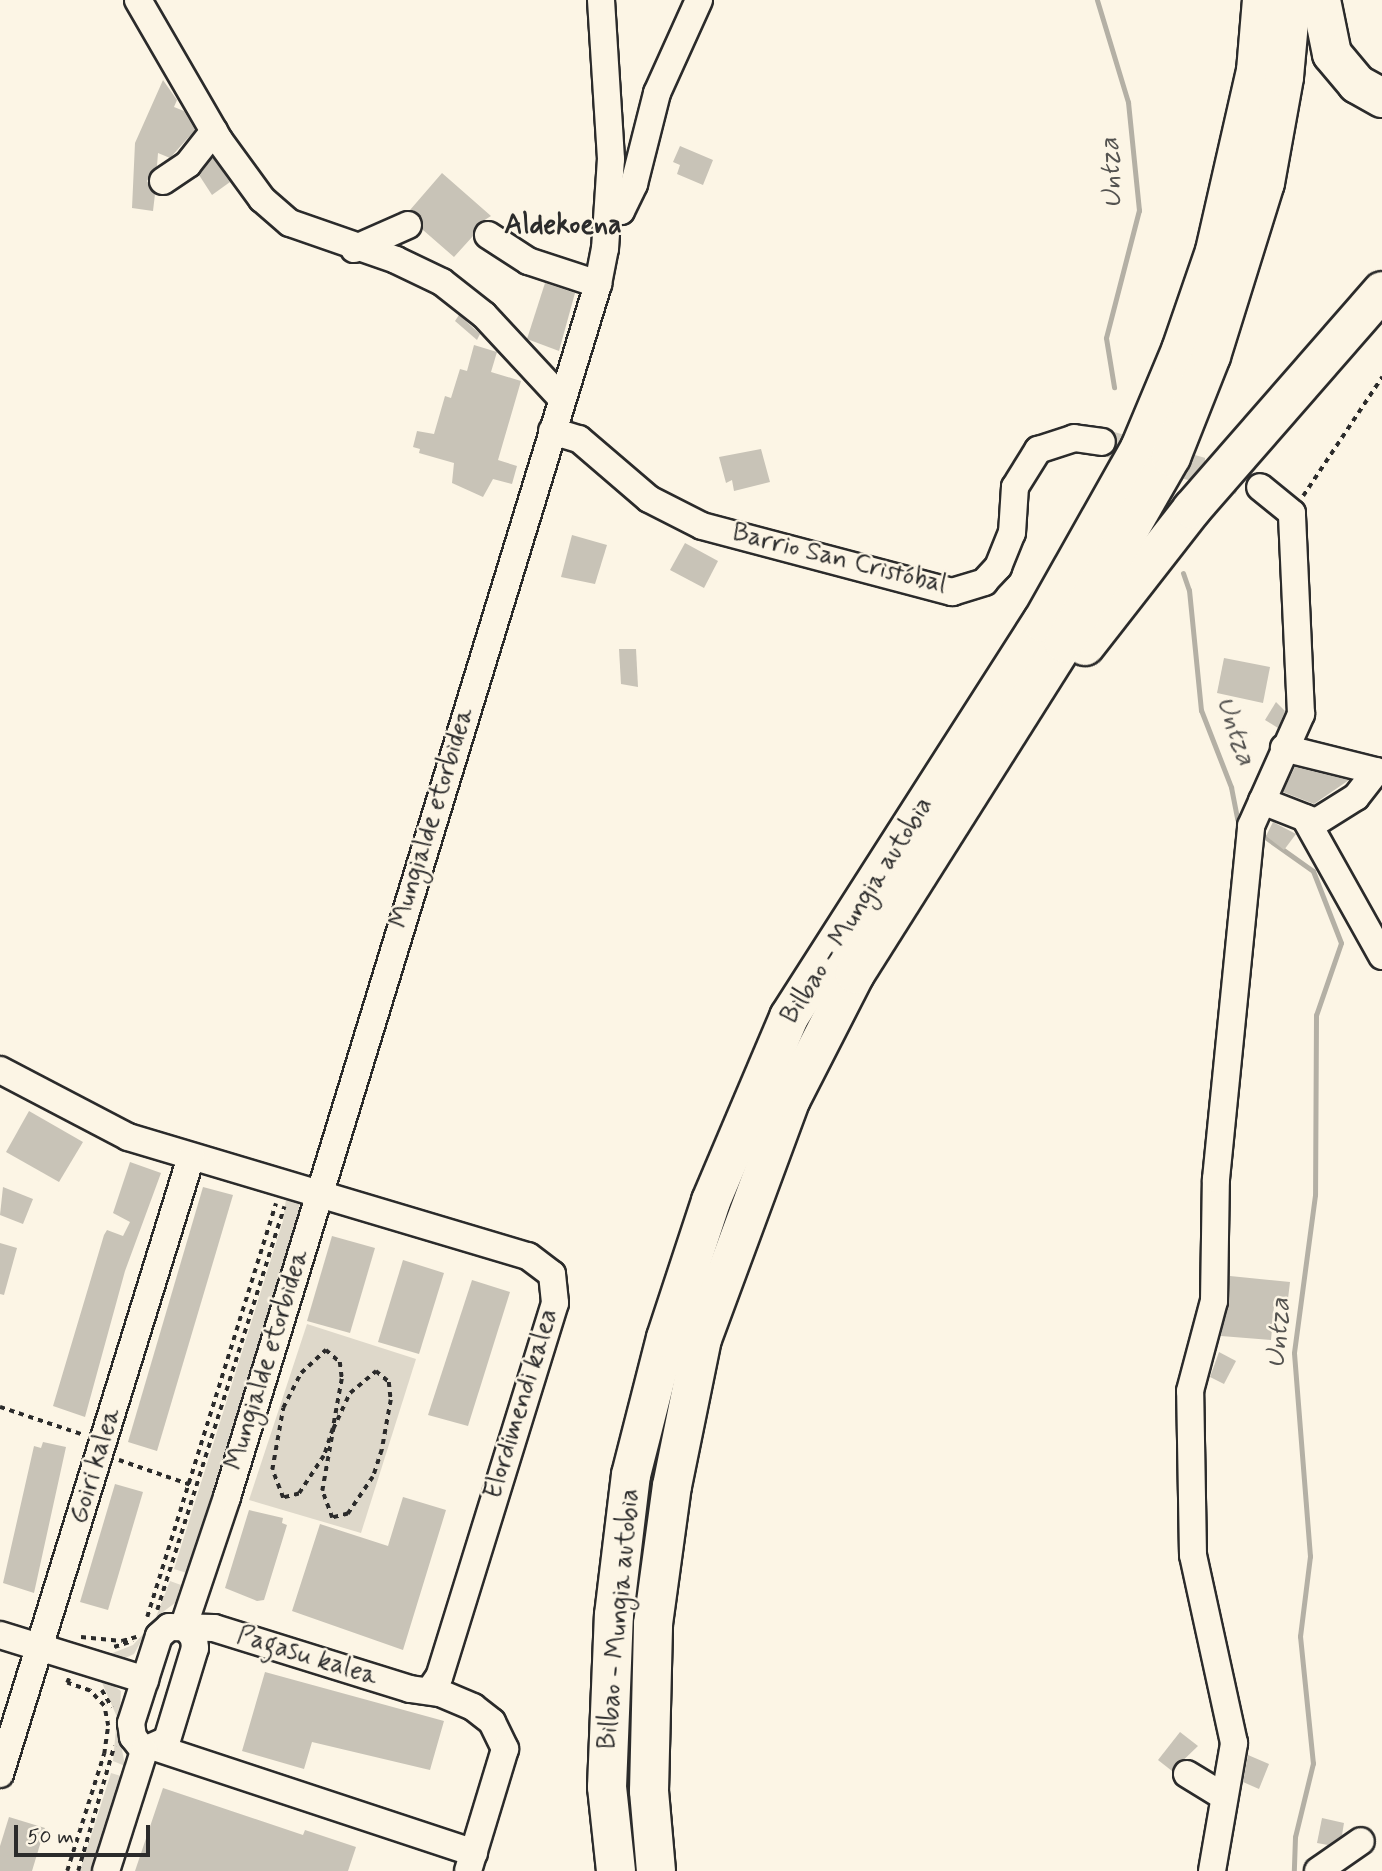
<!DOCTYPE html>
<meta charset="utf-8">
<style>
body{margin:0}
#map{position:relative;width:1382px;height:1871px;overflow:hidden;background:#fcf5e5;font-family:Mynerve,sans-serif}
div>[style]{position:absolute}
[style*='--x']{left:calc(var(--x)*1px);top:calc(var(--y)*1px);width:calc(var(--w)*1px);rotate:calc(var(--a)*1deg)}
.green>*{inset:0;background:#ded8ca}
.stream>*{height:5px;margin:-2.5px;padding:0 2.5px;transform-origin:2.5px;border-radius:2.5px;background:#b4b0a5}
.building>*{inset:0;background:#c8c3b7}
.minor-tunnel>*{height:26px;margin-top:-13px;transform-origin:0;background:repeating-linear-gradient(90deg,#d2cdc0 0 26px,transparent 0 39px)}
.path>*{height:3.5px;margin-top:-1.75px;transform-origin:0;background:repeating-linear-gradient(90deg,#2b2b2b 0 5px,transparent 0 10px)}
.roads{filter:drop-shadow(2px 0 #2b2b2b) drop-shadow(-2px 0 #2b2b2b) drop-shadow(0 2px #2b2b2b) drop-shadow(0 -2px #2b2b2b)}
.minor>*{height:26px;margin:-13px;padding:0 13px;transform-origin:13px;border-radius:13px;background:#fcf5e5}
.highway>*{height:38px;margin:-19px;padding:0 19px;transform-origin:19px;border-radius:19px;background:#fcf5e5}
span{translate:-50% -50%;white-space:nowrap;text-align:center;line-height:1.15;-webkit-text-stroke:5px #fcf5e5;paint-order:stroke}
.street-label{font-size:26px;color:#2b2b2b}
.water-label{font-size:28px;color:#545350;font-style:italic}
.neighbourhood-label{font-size:28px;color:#2b2b2b;font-weight:700}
.scale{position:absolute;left:14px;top:1825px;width:136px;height:32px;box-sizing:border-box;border:4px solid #2b2b2b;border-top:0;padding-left:9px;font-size:21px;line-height:24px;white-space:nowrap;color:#2b2b2b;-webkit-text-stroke:5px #fcf5e5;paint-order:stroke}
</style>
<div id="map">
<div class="green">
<div style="clip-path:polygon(281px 1190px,298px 1197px,300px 1212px,187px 1573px,174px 1569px,283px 1221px,286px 1199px)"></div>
<div style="clip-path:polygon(307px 1324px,416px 1359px,361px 1533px,249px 1500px)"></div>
<div style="clip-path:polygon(170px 1581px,181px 1585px,175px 1603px,156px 1617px)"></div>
<div style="clip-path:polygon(147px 1630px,134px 1654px,123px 1659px,105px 1656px,133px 1645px)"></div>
<div style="clip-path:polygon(99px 1676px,121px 1691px,119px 1733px,125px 1766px,113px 1761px,117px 1717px)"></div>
<div style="clip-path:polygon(111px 1773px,121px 1776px,91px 1871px,80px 1871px)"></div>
</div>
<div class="stream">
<div style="--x:1097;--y:0;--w:107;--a:73.1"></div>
<div style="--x:1128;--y:102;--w:109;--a:84.2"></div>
<div style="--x:1139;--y:210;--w:132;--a:104.5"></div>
<div style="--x:1106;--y:338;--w:50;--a:80.7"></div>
<div style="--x:1183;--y:573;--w:18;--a:71"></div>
<div style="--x:1189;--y:590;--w:121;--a:84.3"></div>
<div style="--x:1201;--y:710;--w:83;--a:68.7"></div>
<div style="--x:1231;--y:787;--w:33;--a:79"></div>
<div style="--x:1258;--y:832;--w:67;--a:35.3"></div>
<div style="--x:1313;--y:871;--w:77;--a:68.7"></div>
<div style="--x:1341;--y:943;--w:76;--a:109.1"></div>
<div style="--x:1316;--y:1015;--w:180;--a:90.3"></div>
<div style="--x:1315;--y:1195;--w:159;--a:97.6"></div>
<div style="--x:1294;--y:1353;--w:204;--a:85.5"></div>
<div style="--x:1310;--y:1556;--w:81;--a:97.1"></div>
<div style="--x:1300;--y:1636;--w:128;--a:84.2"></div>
<div style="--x:1313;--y:1763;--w:76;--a:103.7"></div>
<div style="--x:1295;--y:1837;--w:34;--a:92"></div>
</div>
<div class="building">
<div style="clip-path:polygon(163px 80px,177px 100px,174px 107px,184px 111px,195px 130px,170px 158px,158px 153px,157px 166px,147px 181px,155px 194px,153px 211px,132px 208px,135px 143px)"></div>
<div style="clip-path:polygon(680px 146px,713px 160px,703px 185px,677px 174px,680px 165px,673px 162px)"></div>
<div style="clip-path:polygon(213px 158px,230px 182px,212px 195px,199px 175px)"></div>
<div style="clip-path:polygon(442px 173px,491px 216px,475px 226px,473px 236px,454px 257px,423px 230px,422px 218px,410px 210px)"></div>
<div style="clip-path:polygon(545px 283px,575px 293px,559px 351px,527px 339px)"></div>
<div style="clip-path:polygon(459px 315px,480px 334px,477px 340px,455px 321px)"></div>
<div style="clip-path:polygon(474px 345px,497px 352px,491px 372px,521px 381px,498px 460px,517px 466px,512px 484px,493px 479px,483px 497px,452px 483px,454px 463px,419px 453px,420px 449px,413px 447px,417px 431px,434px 434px,445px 396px,451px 398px,460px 369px,467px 371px)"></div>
<div style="clip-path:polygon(761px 449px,770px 482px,734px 491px,732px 480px,726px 483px,719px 457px)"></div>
<div style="clip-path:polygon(572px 535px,607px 545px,595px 584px,561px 577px)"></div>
<div style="clip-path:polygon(685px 543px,718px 561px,704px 588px,670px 570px)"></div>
<div style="clip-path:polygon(619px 649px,636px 649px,638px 687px,621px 684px)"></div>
<div style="clip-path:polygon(1224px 658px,1270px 667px,1263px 703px,1217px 693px)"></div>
<div style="clip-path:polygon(1276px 702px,1285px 711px,1278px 728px,1265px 720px)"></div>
<div style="clip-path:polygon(1295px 767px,1349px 780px,1314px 804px,1283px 792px)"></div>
<div style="clip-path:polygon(1273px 822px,1296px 834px,1284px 850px,1266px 836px)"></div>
<div style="clip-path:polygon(29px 1111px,83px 1142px,59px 1182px,6px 1152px)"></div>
<div style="clip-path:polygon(130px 1162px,161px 1173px,125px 1271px,85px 1417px,53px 1406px,104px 1235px,107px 1230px,123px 1236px,130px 1222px,113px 1213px)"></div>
<div style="clip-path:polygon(3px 1187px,33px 1199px,23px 1224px,0 1215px)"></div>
<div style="clip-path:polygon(203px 1187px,233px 1195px,157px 1451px,128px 1442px)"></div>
<div style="clip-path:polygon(332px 1236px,375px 1248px,350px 1333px,307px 1321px)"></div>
<div style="clip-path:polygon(0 1243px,17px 1248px,4px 1295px,0 1294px)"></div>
<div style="clip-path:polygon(403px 1260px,444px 1273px,419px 1354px,378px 1342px)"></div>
<div style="clip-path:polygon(1230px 1276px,1290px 1282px,1287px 1307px,1274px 1306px,1271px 1340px,1221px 1336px)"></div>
<div style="clip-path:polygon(472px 1280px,510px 1292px,468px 1426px,428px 1415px)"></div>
<div style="clip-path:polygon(1219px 1352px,1236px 1361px,1224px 1384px,1210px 1377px)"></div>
<div style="clip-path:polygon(43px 1442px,66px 1447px,34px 1593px,3px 1583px,34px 1446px,41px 1448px)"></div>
<div style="clip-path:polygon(115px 1484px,143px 1492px,108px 1610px,80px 1602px)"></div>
<div style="clip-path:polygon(403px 1497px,446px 1510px,403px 1650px,292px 1611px,320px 1524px,388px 1546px)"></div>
<div style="clip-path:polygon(249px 1510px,283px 1518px,282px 1523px,287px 1525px,264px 1600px,257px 1601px,225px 1588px)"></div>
<div style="clip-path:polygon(265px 1672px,444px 1721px,430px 1770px,312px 1742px,304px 1769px,242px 1751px)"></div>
<div style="clip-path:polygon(1180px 1732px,1198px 1746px,1172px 1771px,1158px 1760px)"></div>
<div style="clip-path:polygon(1248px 1755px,1269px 1764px,1259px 1789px,1243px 1782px)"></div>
<div style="clip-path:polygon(163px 1788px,303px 1835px,305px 1830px,356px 1847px,348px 1871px,135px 1871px)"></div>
<div style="clip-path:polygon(9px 1817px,45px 1828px,32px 1871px,0 1871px,0 1846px)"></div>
<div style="clip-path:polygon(1322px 1818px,1344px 1823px,1342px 1835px,1328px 1845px,1317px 1843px)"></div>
</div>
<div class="minor-tunnel">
<div style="--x:1102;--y:442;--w:164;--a:15.9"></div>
</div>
<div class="path">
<div style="--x:1303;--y:496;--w:143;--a:-56.4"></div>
<div style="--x:326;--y:1350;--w:18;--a:41"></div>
<div style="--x:340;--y:1362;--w:17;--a:83"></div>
<div style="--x:342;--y:1379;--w:51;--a:100.2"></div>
<div style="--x:333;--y:1429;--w:28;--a:108"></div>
<div style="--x:324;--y:1456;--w:45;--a:123.3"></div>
<div style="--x:299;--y:1494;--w:16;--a:166"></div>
<div style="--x:283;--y:1498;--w:30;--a:-111"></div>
<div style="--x:272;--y:1470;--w:63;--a:-79.9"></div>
<div style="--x:283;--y:1408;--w:39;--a:-63"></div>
<div style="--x:301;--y:1373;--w:34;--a:-43"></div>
<div style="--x:376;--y:1371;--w:17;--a:40"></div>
<div style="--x:389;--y:1382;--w:18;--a:84"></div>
<div style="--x:391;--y:1400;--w:51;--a:100.2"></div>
<div style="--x:382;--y:1450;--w:28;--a:108"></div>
<div style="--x:373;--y:1477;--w:45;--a:124"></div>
<div style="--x:348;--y:1514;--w:16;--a:166"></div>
<div style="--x:332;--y:1518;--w:29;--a:-110"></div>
<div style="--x:322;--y:1491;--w:63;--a:-79.9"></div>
<div style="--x:333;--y:1429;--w:40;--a:-65"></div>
<div style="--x:350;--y:1393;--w:34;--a:-40"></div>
<div style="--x:0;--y:1407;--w:89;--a:18.4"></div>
<div style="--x:119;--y:1460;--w:76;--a:19.1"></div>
<div style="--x:157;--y:1610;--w:423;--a:-72.5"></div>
<div style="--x:147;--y:1617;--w:433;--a:-72.7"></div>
<div style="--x:81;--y:1637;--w:41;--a:5.6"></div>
<div style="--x:122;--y:1641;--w:15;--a:-16"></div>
<div style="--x:114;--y:1647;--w:20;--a:-18"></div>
<div style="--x:102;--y:1690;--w:20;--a:60"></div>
<div style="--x:67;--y:1871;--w:123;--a:-72.5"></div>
<div style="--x:104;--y:1754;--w:28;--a:-82"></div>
<div style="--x:108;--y:1726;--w:20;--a:-101"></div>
<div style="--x:104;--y:1706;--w:21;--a:-133"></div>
<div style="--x:90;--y:1691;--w:24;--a:-161"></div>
<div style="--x:67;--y:1683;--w:5;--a:-68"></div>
<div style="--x:78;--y:1871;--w:130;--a:-73.9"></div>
</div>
<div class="roads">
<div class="minor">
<div style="--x:138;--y:0;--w:162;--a:59.9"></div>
<div style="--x:219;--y:140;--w:73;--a:53.9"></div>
<div style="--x:262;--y:199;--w:37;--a:41"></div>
<div style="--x:290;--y:223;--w:112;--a:19.2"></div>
<div style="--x:396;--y:260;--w:51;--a:25.6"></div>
<div style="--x:442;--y:282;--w:53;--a:38.2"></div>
<div style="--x:484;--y:315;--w:115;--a:47.1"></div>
<div style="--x:163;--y:181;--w:30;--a:-34"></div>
<div style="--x:188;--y:164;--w:42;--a:-51.8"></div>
<div style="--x:609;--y:212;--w:12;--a:-5"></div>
<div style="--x:621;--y:211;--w:30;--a:-64"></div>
<div style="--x:634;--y:184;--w:94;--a:-75.8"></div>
<div style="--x:657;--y:93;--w:102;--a:-65.7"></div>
<div style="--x:488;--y:235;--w:48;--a:33"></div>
<div style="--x:528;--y:261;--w:74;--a:18.2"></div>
<div style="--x:354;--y:249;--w:59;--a:-24"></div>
<div style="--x:552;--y:431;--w:28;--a:17"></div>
<div style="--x:579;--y:439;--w:92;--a:40.6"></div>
<div style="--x:649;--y:499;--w:59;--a:27"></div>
<div style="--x:702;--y:526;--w:259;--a:14.8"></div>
<div style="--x:952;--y:592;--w:34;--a:-17"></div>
<div style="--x:984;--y:582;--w:21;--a:-47"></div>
<div style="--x:998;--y:567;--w:37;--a:-68"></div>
<div style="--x:1012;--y:533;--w:46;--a:-86.3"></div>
<div style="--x:1015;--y:487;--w:44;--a:-58.1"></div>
<div style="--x:1038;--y:450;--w:38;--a:-18"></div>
<div style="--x:1074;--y:438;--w:28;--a:8"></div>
<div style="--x:1262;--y:801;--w:58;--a:21.3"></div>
<div style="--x:1316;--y:822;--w:47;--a:-32"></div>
<div style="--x:1356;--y:797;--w:33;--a:-52"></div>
<div style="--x:1376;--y:771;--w:95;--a:-166"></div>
<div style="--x:1305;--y:818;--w:158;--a:60.8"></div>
<div style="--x:0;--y:1070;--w:144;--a:27.6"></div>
<div style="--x:128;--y:1137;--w:417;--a:16.6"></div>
<div style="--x:528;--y:1256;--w:30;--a:37"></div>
<div style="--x:552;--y:1274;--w:29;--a:84"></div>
<div style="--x:555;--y:1303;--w:392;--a:107.2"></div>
<div style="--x:439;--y:1677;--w:16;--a:125"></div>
<div style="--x:184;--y:1625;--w:135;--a:-71.4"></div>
<div style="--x:227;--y:1497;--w:1268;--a:-72.99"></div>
<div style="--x:598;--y:284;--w:36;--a:-79"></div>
<div style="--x:605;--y:249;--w:90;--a:-86.2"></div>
<div style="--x:611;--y:159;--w:159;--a:-93.6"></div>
<div style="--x:0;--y:1635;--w:152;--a:17.2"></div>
<div style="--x:157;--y:1748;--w:334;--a:18.3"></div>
<div style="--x:145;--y:1750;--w:24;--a:-24"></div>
<div style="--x:167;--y:1740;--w:96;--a:-73.1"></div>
<div style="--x:195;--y:1648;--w:10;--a:-96"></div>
<div style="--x:194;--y:1638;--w:16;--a:-128"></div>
<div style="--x:144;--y:1751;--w:18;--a:-128"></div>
<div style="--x:133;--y:1737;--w:14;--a:-98"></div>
<div style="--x:131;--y:1723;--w:91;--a:-72.2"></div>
<div style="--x:159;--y:1636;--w:13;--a:-42"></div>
<div style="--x:169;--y:1627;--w:45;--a:1.3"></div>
<div style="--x:214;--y:1628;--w:205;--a:17.3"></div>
<div style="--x:410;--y:1689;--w:30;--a:8"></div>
<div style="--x:440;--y:1693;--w:36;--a:23"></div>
<div style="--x:473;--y:1707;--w:24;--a:38"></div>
<div style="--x:492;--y:1722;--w:30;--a:64"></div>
<div style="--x:505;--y:1749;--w:127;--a:106.9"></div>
<div style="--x:0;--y:1774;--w:646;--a:-72.8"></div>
<div style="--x:1187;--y:1774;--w:42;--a:31.4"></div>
<div style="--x:106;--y:1871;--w:126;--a:-72.4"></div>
<div style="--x:1212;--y:1871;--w:130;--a:-80.2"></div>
<div style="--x:1234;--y:1743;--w:192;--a:-102.3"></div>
<div style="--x:1193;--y:1555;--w:164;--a:-91"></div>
<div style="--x:1190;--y:1391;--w:93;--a:-75.1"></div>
<div style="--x:1214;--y:1301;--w:122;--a:-89.1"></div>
<div style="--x:1216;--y:1179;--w:355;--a:-84.3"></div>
<div style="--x:1251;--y:826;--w:123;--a:-65.9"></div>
<div style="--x:1301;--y:714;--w:201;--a:-92.6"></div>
<div style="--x:1292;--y:513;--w:41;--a:-140.9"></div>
<div style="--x:1318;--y:1871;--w:52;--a:-34.9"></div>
</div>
<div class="highway">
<div style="--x:1321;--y:0;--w:55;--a:78.5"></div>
<div style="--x:1332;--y:54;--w:39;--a:50"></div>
<div style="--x:1357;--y:84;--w:29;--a:29"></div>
<div style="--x:1085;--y:646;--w:174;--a:-52"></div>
<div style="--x:1192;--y:509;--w:289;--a:-48.9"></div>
<div style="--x:616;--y:1871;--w:84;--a:-96.1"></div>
<div style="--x:607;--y:1787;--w:172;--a:-87.7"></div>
<div style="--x:614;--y:1615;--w:141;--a:-83.1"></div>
<div style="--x:631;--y:1475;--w:141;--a:-75.7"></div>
<div style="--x:666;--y:1338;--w:144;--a:-71.8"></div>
<div style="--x:711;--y:1201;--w:200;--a:-67"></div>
<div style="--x:789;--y:1017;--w:469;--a:-57.4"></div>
<div style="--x:1042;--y:622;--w:200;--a:-60.6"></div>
<div style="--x:1140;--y:448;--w:106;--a:-67.3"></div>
<div style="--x:1181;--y:350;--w:105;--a:-71"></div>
<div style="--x:1215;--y:251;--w:185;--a:-77.2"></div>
<div style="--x:1256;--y:71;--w:71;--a:-85.2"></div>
<div style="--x:656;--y:1871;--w:80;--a:-95"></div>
<div style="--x:649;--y:1791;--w:167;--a:-88.6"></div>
<div style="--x:653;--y:1624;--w:139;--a:-82.2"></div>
<div style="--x:672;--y:1486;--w:150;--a:-78.5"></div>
<div style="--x:702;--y:1339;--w:256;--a:-69.7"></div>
<div style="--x:791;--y:1099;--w:140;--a:-62.9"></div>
<div style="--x:855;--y:974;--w:391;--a:-57.7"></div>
<div style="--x:1064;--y:643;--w:215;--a:-60.1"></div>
<div style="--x:1171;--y:457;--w:109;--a:-68.4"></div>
<div style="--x:1211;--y:356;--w:181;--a:-72.7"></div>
<div style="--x:1265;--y:183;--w:108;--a:-79.8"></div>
<div style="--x:1284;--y:77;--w:77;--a:-84.8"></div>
</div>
</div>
<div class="street-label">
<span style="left:839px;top:560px;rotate:14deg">Barrio San Cristóbal</span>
<span style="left:433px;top:818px;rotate:-73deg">Mungialde etorbidea</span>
<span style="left:858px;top:911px;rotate:-58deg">Bilbao - Mungia autobia</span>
<span style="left:268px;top:1360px;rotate:-73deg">Mungialde etorbidea</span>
<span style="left:522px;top:1404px;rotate:-73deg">Elordimendi kalea</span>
<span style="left:96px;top:1466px;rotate:-73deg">Goiri kalea</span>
<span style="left:620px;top:1619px;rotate:-85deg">Bilbao - Mungia autobia</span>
<span style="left:307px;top:1657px;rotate:17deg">Pagasu kalea</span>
</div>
<div class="water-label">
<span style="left:1112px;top:173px;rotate:-93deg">Untza</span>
<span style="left:1235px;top:731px;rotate:71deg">Untza</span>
<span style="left:1279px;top:1333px;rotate:-86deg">Untza</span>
</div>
<div class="neighbourhood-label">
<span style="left:563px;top:226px">Aldekoena</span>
</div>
<div class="scale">50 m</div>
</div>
